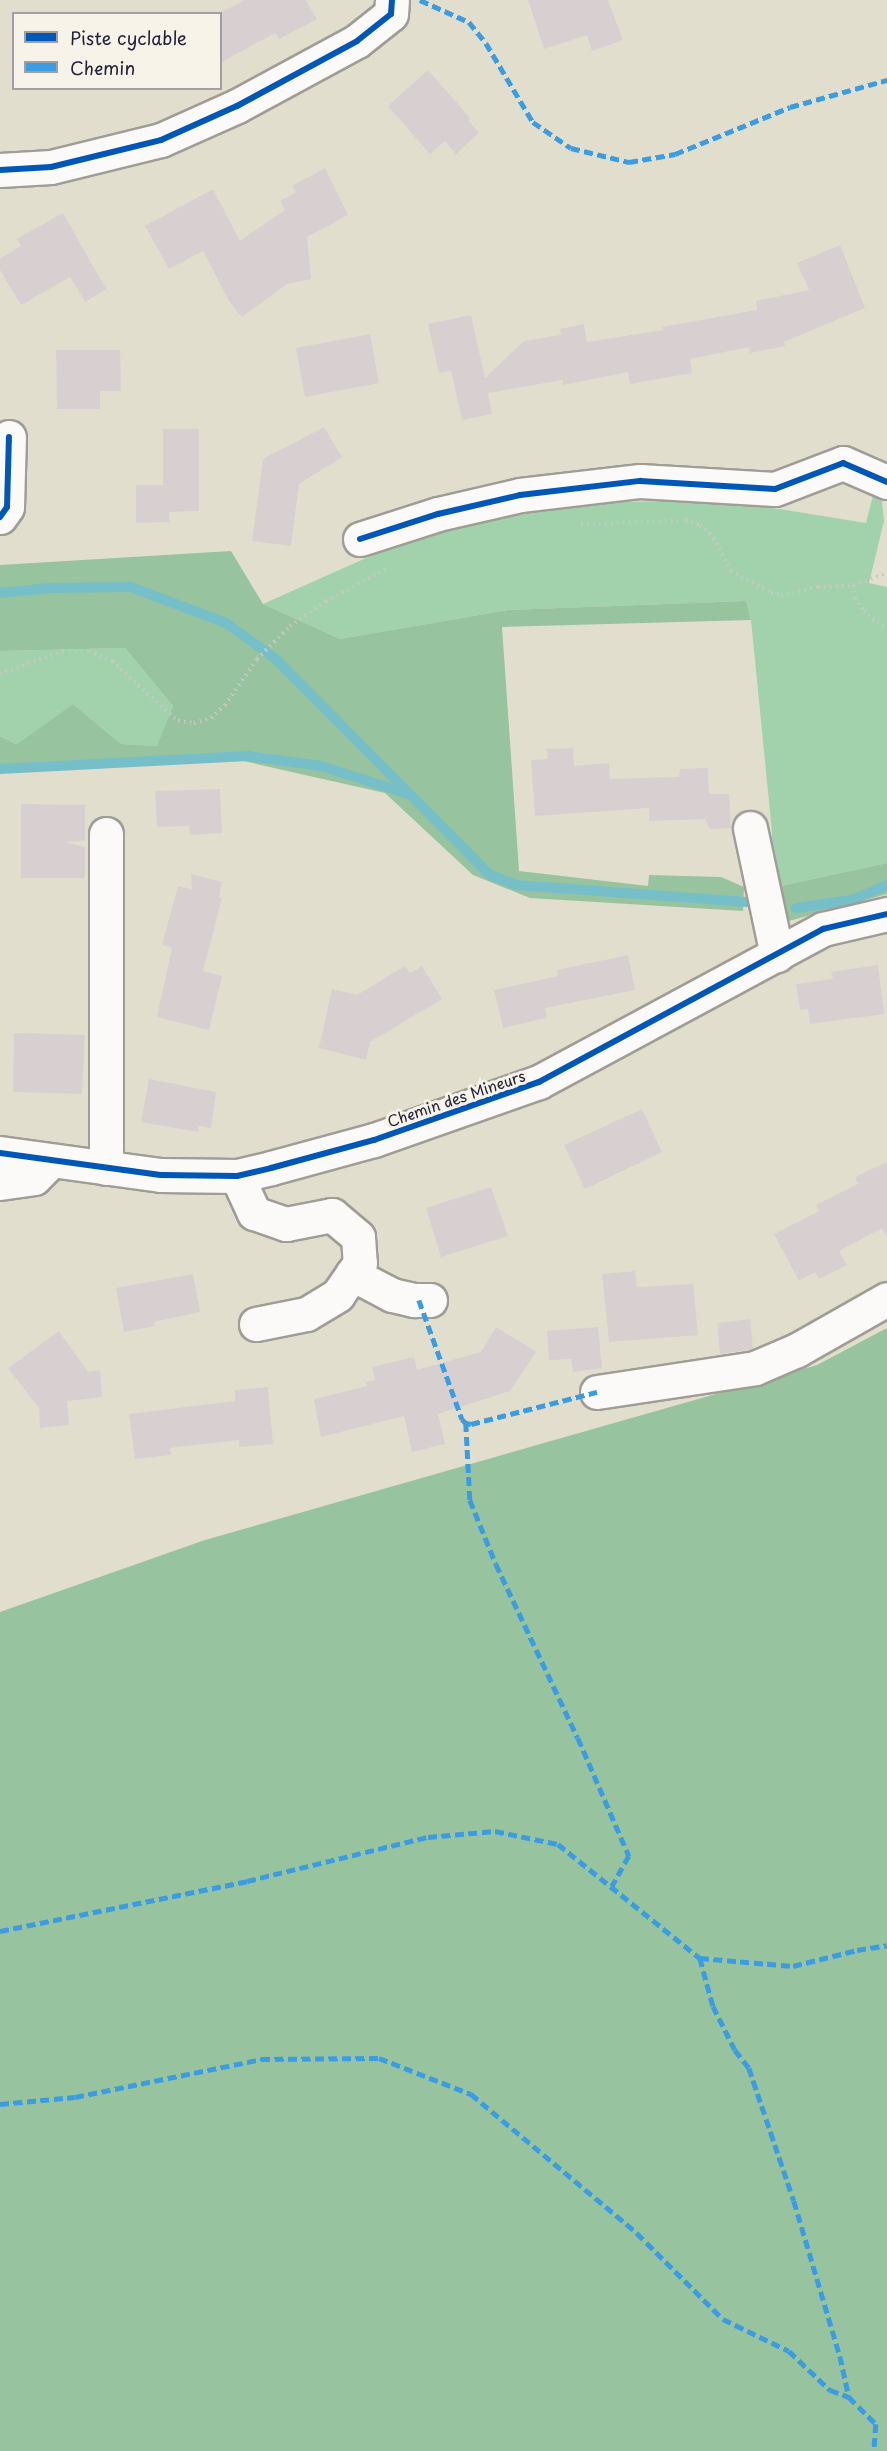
<!DOCTYPE html>
<style>
body{margin:0}
#map{position:relative;width:887px;height:2451px;overflow:hidden;background:#e2decd;font-family:"Playpen Sans",sans-serif}
div>[style]{position:absolute}
[style*='--x']{left:calc(var(--x)*1px);top:calc(var(--y)*1px);width:calc(var(--w)*1px);rotate:calc(var(--a)*1deg)}
.green>*{inset:0;background:#a2d2ab}
.forest>*{inset:0;background:#97c39f}
.stream>*{height:10px;margin:-5px;padding:0 5px;transform-origin:5px;border-radius:5px;background:#76bfc8}
.building>*{inset:0;background:#d8d0d0}
.path>*{height:4px;margin-top:-2px;transform-origin:0;background:repeating-linear-gradient(90deg,#c8c7c4 0 1.5px,transparent 0 6px)}
.roads{filter:drop-shadow(2px 0 #9f9d96) drop-shadow(-2px 0 #9f9d96) drop-shadow(0 2px #9f9d96) drop-shadow(0 -2px #9f9d96)}
.minor>*{height:33px;margin:-16.5px;padding:0 16.5px;transform-origin:16.5px;border-radius:16.5px;background:#fbfaf8}
.quiet>*{height:4.5px;margin-top:-2.25px;transform-origin:0;background:repeating-linear-gradient(90deg,#3c9ce2 0 9px,transparent 0 13.5px)}
.cycleway>*{height:6px;margin:-3px;padding:0 3px;transform-origin:3px;border-radius:3px;background:#0057b8}
span{translate:-50% -50%;white-space:nowrap;text-align:center;line-height:1.15;-webkit-text-stroke:6px #f7f3e8;paint-order:stroke}
.street-label{font-size:15px;color:#22223b}
.legend{position:absolute;left:12px;top:12px;width:210px;height:78px;box-sizing:border-box;background:#f7f3e8;border:2px solid #a29fa3;margin:0;padding:8px 10px;list-style:none;font-size:18px;color:#22223b}
.legend li{display:flex;align-items:center;gap:12px;height:30px}
.legend b{width:30px;border:2px solid #a29fa3}
</style>
<div id="map">
<div class="green">
<div style="clip-path:polygon(874px 491px,882px 501px,884px 521px,869px 583px,887px 587px,887px 863px,771px 888px,772px 832px,751px 620px,746px 601px,508px 610px,340px 639px,263px 604px,366px 558px,449px 526px,561px 503px,724px 500px,866px 523px)"></div>
<div style="clip-path:polygon(125px 648px,173px 706px,158px 746px,121px 744px,73px 704px,16px 746px,0 736px,0 651px)"></div>
</div>
<div class="forest">
<div style="clip-path:polygon(231px 551px,263px 604px,340px 639px,508px 610px,746px 601px,751px 620px,502px 627px,519px 871px,648px 886px,649px 875px,721px 877px,744px 887px,743px 911px,530px 898px,473px 875px,385px 793px,239px 760px,0 772px,0 736px,16px 745px,73px 704px,121px 744px,157px 746px,173px 706px,125px 648px,0 651px,0 565px)"></div>
<div style="clip-path:polygon(887px 863px,887px 894px,778px 924px,771px 888px)"></div>
<div style="clip-path:polygon(887px 1328px,887px 2451px,0 2451px,0 1612px,205px 1540px,817px 1365px)"></div>
</div>
<div class="stream">
<div style="--x:0;--y:593;--w:49;--a:-5.8"></div>
<div style="--x:49;--y:588;--w:82;--a:-0.7"></div>
<div style="--x:131;--y:587;--w:102;--a:20.8"></div>
<div style="--x:226;--y:623;--w:62;--a:35.8"></div>
<div style="--x:276;--y:659;--w:304;--a:45.3"></div>
<div style="--x:490;--y:875;--w:28;--a:21"></div>
<div style="--x:516;--y:885;--w:232;--a:4.2"></div>
<div style="--x:0;--y:769;--w:248;--a:-3"></div>
<div style="--x:248;--y:756;--w:74;--a:7.8"></div>
<div style="--x:321;--y:766;--w:91;--a:17.8"></div>
<div style="--x:796;--y:908;--w:57;--a:-8.1"></div>
<div style="--x:852;--y:900;--w:38;--a:-23"></div>
</div>
<div class="building">
<div style="clip-path:polygon(245px 0,306px 0,317px 19px,279px 39px,275px 33px,220px 63px,220px 13px)"></div>
<div style="clip-path:polygon(528px 0,608px 0,623px 40px,592px 51px,587px 35px,544px 49px)"></div>
<div style="clip-path:polygon(428px 70px,470px 118px,468px 120px,479px 133px,456px 154px,445px 141px,430px 154px,388px 106px)"></div>
<div style="clip-path:polygon(325px 168px,348px 215px,307px 237px,311px 279px,287px 284px,242px 317px,229px 301px,203px 251px,169px 269px,145px 226px,213px 189px,240px 241px,285px 210px,280px 201px,296px 192px,292px 186px)"></div>
<div style="clip-path:polygon(63px 213px,106px 289px,85px 302px,70px 277px,21px 305px,0 270px,0 259px,21px 246px,17px 239px)"></div>
<div style="clip-path:polygon(840px 245px,865px 308px,784px 342px,785px 346px,750px 353px,749px 347px,690px 359px,692px 373px,630px 384px,628px 372px,563px 385px,563px 380px,488px 393px,492px 414px,462px 420px,451px 371px,439px 373px,428px 324px,471px 315px,485px 378px,524px 341px,561px 335px,560px 329px,584px 324px,587px 342px,663px 330px,662px 327px,757px 310px,756px 301px,809px 290px,797px 263px)"></div>
<div style="clip-path:polygon(370px 334px,379px 383px,305px 397px,296px 348px)"></div>
<div style="clip-path:polygon(56px 350px,120px 350px,121px 391px,100px 391px,100px 409px,57px 409px)"></div>
<div style="clip-path:polygon(324px 427px,342px 457px,299px 484px,291px 546px,252px 541px,263px 459px)"></div>
<div style="clip-path:polygon(163px 429px,199px 429px,199px 511px,169px 512px,169px 522px,136px 523px,136px 485px,163px 485px)"></div>
<div style="clip-path:polygon(573px 748px,574px 766px,609px 763px,610px 779px,679px 777px,680px 769px,708px 768px,709px 794px,729px 794px,731px 828px,710px 829px,705px 819px,649px 821px,649px 808px,535px 816px,531px 760px,548px 759px,547px 749px)"></div>
<div style="clip-path:polygon(220px 789px,222px 833px,190px 835px,189px 826px,157px 827px,155px 791px)"></div>
<div style="clip-path:polygon(21px 804px,85px 805px,85px 841px,64px 842px,85px 847px,85px 878px,21px 878px)"></div>
<div style="clip-path:polygon(191px 874px,222px 882px,219px 897px,222px 898px,203px 971px,222px 976px,209px 1030px,157px 1017px,172px 948px,162px 945px,178px 886px,192px 889px)"></div>
<div style="clip-path:polygon(628px 955px,635px 990px,545px 1008px,547px 1018px,503px 1028px,494px 990px,558px 976px,557px 970px)"></div>
<div style="clip-path:polygon(878px 965px,884px 1014px,810px 1024px,808px 1009px,800px 1010px,796px 984px,833px 979px,831px 972px)"></div>
<div style="clip-path:polygon(405px 966px,410px 973px,422px 966px,442px 999px,370px 1042px,366px 1060px,319px 1048px,332px 989px,357px 995px)"></div>
<div style="clip-path:polygon(14px 1033px,85px 1035px,82px 1094px,13px 1092px)"></div>
<div style="clip-path:polygon(149px 1079px,216px 1092px,211px 1128px,199px 1126px,198px 1132px,141px 1122px)"></div>
<div style="clip-path:polygon(642px 1109px,662px 1152px,585px 1189px,564px 1145px)"></div>
<div style="clip-path:polygon(887px 1162px,887px 1238px,882px 1228px,839px 1251px,847px 1265px,819px 1279px,815px 1272px,799px 1281px,774px 1234px,819px 1211px,816px 1205px,858px 1184px,855px 1177px)"></div>
<div style="clip-path:polygon(491px 1187px,508px 1236px,441px 1257px,426px 1208px)"></div>
<div style="clip-path:polygon(635px 1271px,637px 1287px,693px 1284px,698px 1335px,609px 1342px,602px 1274px)"></div>
<div style="clip-path:polygon(193px 1274px,200px 1312px,154px 1322px,155px 1326px,124px 1332px,116px 1288px)"></div>
<div style="clip-path:polygon(750px 1319px,753px 1349px,720px 1354px,717px 1323px)"></div>
<div style="clip-path:polygon(496px 1327px,536px 1352px,510px 1391px,438px 1414px,445px 1444px,412px 1452px,404px 1416px,321px 1437px,314px 1399px,367px 1386px,366px 1382px,375px 1380px,372px 1367px,414px 1357px,417px 1370px,481px 1352px)"></div>
<div style="clip-path:polygon(598px 1327px,602px 1368px,573px 1372px,571px 1359px,549px 1360px,547px 1331px)"></div>
<div style="clip-path:polygon(59px 1331px,88px 1372px,100px 1370px,102px 1397px,67px 1401px,69px 1425px,40px 1428px,39px 1408px,8px 1368px)"></div>
<div style="clip-path:polygon(268px 1387px,273px 1444px,239px 1447px,239px 1440px,170px 1448px,171px 1455px,135px 1459px,129px 1414px,235px 1401px,235px 1390px)"></div>
</div>
<div class="path">
<div style="--x:581;--y:524;--w:105;--a:-2.2"></div>
<div style="--x:686;--y:520;--w:15;--a:20"></div>
<div style="--x:700;--y:525;--w:19;--a:43"></div>
<div style="--x:714;--y:538;--w:37;--a:63"></div>
<div style="--x:731;--y:571;--w:46;--a:28.8"></div>
<div style="--x:771;--y:593;--w:10;--a:11"></div>
<div style="--x:781;--y:595;--w:38;--a:-12"></div>
<div style="--x:818;--y:587;--w:36;--a:-3"></div>
<div style="--x:854;--y:585;--w:35;--a:-20"></div>
<div style="--x:854;--y:585;--w:13;--a:86"></div>
<div style="--x:855;--y:598;--w:16;--a:55"></div>
<div style="--x:864;--y:611;--w:18;--a:43"></div>
<div style="--x:877;--y:623;--w:11;--a:22"></div>
<div style="--x:0;--y:674;--w:67;--a:-20.1"></div>
<div style="--x:63;--y:651;--w:26;--a:0"></div>
<div style="--x:89;--y:651;--w:25;--a:23"></div>
<div style="--x:112;--y:661;--w:89;--a:42.3"></div>
<div style="--x:178;--y:721;--w:16;--a:7"></div>
<div style="--x:194;--y:723;--w:18;--a:-16"></div>
<div style="--x:211;--y:718;--w:19;--a:-43"></div>
<div style="--x:225;--y:705;--w:56;--a:-55.2"></div>
<div style="--x:257;--y:659;--w:47;--a:-45"></div>
<div style="--x:290;--y:626;--w:44;--a:-34.8"></div>
<div style="--x:326;--y:601;--w:72;--a:-28"></div>
</div>
<div class="roads">
<div class="minor">
<div style="--x:0;--y:170;--w:51;--a:-3.4"></div>
<div style="--x:51;--y:167;--w:113;--a:-13.8"></div>
<div style="--x:161;--y:140;--w:83;--a:-24.1"></div>
<div style="--x:237;--y:106;--w:136;--a:-28.4"></div>
<div style="--x:357;--y:41;--w:43;--a:-38.5"></div>
<div style="--x:391;--y:14;--w:14;--a:-86"></div>
<div style="--x:0;--y:517;--w:12;--a:-55"></div>
<div style="--x:7;--y:507;--w:70;--a:-88.4"></div>
<div style="--x:360;--y:539;--w:82;--a:-17.8"></div>
<div style="--x:438;--y:514;--w:84;--a:-13"></div>
<div style="--x:520;--y:495;--w:121;--a:-6.7"></div>
<div style="--x:640;--y:481;--w:135;--a:3.4"></div>
<div style="--x:775;--y:489;--w:73;--a:-20.9"></div>
<div style="--x:843;--y:463;--w:48;--a:23.4"></div>
<div style="--x:750;--y:828;--w:130;--a:78"></div>
<div style="--x:106;--y:834;--w:334;--a:90"></div>
<div style="--x:0;--y:1153;--w:162;--a:7.8"></div>
<div style="--x:161;--y:1175;--w:76;--a:0.8"></div>
<div style="--x:237;--y:1176;--w:35;--a:-13"></div>
<div style="--x:271;--y:1168;--w:107;--a:-15.2"></div>
<div style="--x:374;--y:1140;--w:175;--a:-19.4"></div>
<div style="--x:539;--y:1082;--w:323;--a:-28.3"></div>
<div style="--x:823;--y:929;--w:66;--a:-13.2"></div>
<div style="--x:237;--y:1176;--w:41;--a:65.3"></div>
<div style="--x:254;--y:1213;--w:34;--a:19"></div>
<div style="--x:286;--y:1224;--w:47;--a:-11.1"></div>
<div style="--x:332;--y:1215;--w:34;--a:40"></div>
<div style="--x:358;--y:1237;--w:26;--a:86"></div>
<div style="--x:360;--y:1263;--w:39;--a:125"></div>
<div style="--x:338;--y:1295;--w:37;--a:149"></div>
<div style="--x:306;--y:1314;--w:51;--a:168.7"></div>
<div style="--x:0;--y:1183;--w:34;--a:-8"></div>
<div style="--x:34;--y:1178;--w:23;--a:-45"></div>
<div style="--x:352;--y:1274;--w:45;--a:27.7"></div>
<div style="--x:392;--y:1295;--w:23;--a:13"></div>
<div style="--x:414;--y:1300;--w:16;--a:0"></div>
<div style="--x:597;--y:1392;--w:160;--a:-8.6"></div>
<div style="--x:755;--y:1368;--w:46;--a:-23.2"></div>
<div style="--x:797;--y:1350;--w:103;--a:-29.5"></div>
</div>
</div>
<div class="quiet">
<div style="--x:420;--y:0;--w:54;--a:24.2"></div>
<div style="--x:469;--y:22;--w:27;--a:51"></div>
<div style="--x:486;--y:43;--w:92;--a:59.3"></div>
<div style="--x:533;--y:122;--w:46;--a:34.4"></div>
<div style="--x:571;--y:148;--w:60;--a:13.6"></div>
<div style="--x:629;--y:162;--w:47;--a:-9.9"></div>
<div style="--x:675;--y:154;--w:124;--a:-22.2"></div>
<div style="--x:790;--y:107;--w:101;--a:-15.6"></div>
<div style="--x:419;--y:1300;--w:127;--a:70.1"></div>
<div style="--x:462;--y:1419;--w:6;--a:45"></div>
<div style="--x:466;--y:1423;--w:5;--a:11"></div>
<div style="--x:471;--y:1424;--w:130;--a:-14.3"></div>
<div style="--x:466;--y:1423;--w:77;--a:87"></div>
<div style="--x:470;--y:1500;--w:69;--a:67.9"></div>
<div style="--x:496;--y:1564;--w:192;--a:64.8"></div>
<div style="--x:578;--y:1738;--w:129;--a:66.6"></div>
<div style="--x:629;--y:1856;--w:35;--a:119"></div>
<div style="--x:0;--y:1931;--w:252;--a:-11.4"></div>
<div style="--x:247;--y:1881;--w:186;--a:-13.7"></div>
<div style="--x:428;--y:1837;--w:67;--a:-5.1"></div>
<div style="--x:495;--y:1831;--w:64;--a:11.7"></div>
<div style="--x:558;--y:1844;--w:182;--a:38.8"></div>
<div style="--x:700;--y:1958;--w:93;--a:4.9"></div>
<div style="--x:793;--y:1966;--w:66;--a:-14"></div>
<div style="--x:857;--y:1950;--w:30;--a:-9"></div>
<div style="--x:700;--y:1958;--w:50;--a:74.8"></div>
<div style="--x:713;--y:2006;--w:49;--a:63.4"></div>
<div style="--x:735;--y:2050;--w:23;--a:52"></div>
<div style="--x:749;--y:2068;--w:140;--a:71.3"></div>
<div style="--x:794;--y:2201;--w:162;--a:73.5"></div>
<div style="--x:840;--y:2356;--w:42;--a:77.6"></div>
<div style="--x:0;--y:2104;--w:75;--a:-5.3"></div>
<div style="--x:75;--y:2097;--w:190;--a:-11.5"></div>
<div style="--x:261;--y:2059;--w:118;--a:-0.5"></div>
<div style="--x:379;--y:2058;--w:99;--a:21.4"></div>
<div style="--x:471;--y:2094;--w:217;--a:39.9"></div>
<div style="--x:637;--y:2233;--w:122;--a:45"></div>
<div style="--x:723;--y:2319;--w:73;--a:25.9"></div>
<div style="--x:789;--y:2351;--w:57;--a:43.6"></div>
<div style="--x:830;--y:2390;--w:20;--a:20"></div>
<div style="--x:849;--y:2397;--w:38;--a:45"></div>
<div style="--x:876;--y:2424;--w:27;--a:94"></div>
</div>
<div class="cycleway">
<div style="--x:0;--y:170;--w:51;--a:-3.4"></div>
<div style="--x:51;--y:167;--w:113;--a:-13.8"></div>
<div style="--x:161;--y:140;--w:83;--a:-24.1"></div>
<div style="--x:237;--y:106;--w:136;--a:-28.4"></div>
<div style="--x:357;--y:41;--w:43;--a:-38.5"></div>
<div style="--x:391;--y:14;--w:14;--a:-86"></div>
<div style="--x:0;--y:517;--w:12;--a:-55"></div>
<div style="--x:7;--y:507;--w:70;--a:-88.4"></div>
<div style="--x:360;--y:539;--w:82;--a:-17.8"></div>
<div style="--x:438;--y:514;--w:84;--a:-13"></div>
<div style="--x:520;--y:495;--w:121;--a:-6.7"></div>
<div style="--x:640;--y:481;--w:135;--a:3.4"></div>
<div style="--x:775;--y:489;--w:73;--a:-20.9"></div>
<div style="--x:843;--y:463;--w:48;--a:23.4"></div>
<div style="--x:0;--y:1153;--w:162;--a:7.8"></div>
<div style="--x:161;--y:1175;--w:76;--a:0.8"></div>
<div style="--x:237;--y:1176;--w:35;--a:-13"></div>
<div style="--x:271;--y:1168;--w:107;--a:-15.2"></div>
<div style="--x:374;--y:1140;--w:175;--a:-19.4"></div>
<div style="--x:539;--y:1082;--w:323;--a:-28.3"></div>
<div style="--x:823;--y:929;--w:66;--a:-13.2"></div>
</div>
<div class="street-label">
<span style="left:456px;top:1098px;rotate:-19deg">Chemin des Mineurs</span>
</div>
<ul class="legend">
<li><b style="height:8px;background:#0057b8"></b>Piste cyclable</li>
<li><b style="height:8px;background:#3c9ce2"></b>Chemin</li>
</ul>
</div>
